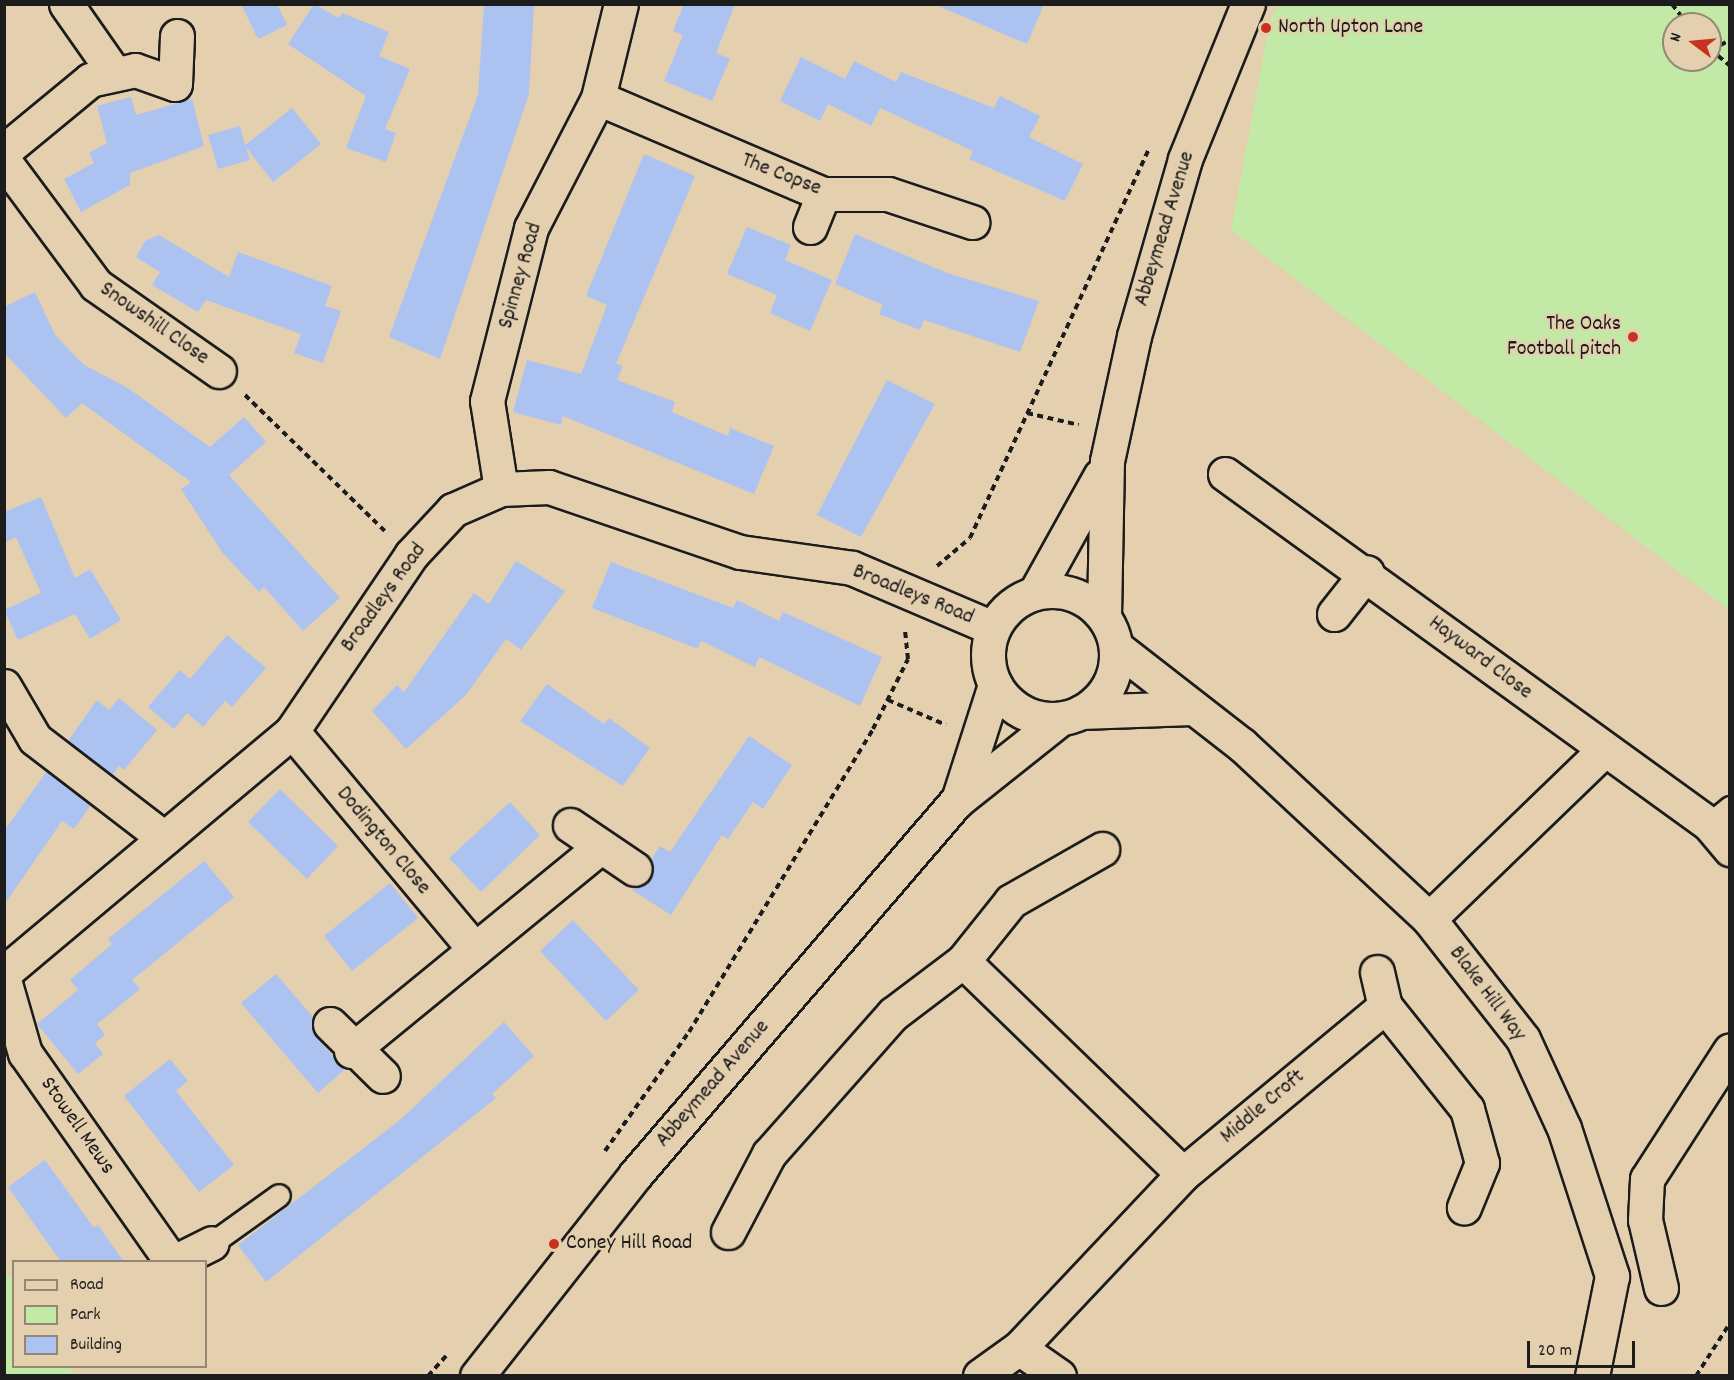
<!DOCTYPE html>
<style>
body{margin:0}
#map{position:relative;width:1734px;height:1380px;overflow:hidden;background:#e4cfae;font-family:Dekko,sans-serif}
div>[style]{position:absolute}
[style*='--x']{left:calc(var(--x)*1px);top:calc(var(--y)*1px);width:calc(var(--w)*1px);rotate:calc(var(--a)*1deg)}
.green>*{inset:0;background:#c2eaa6}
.building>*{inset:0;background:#acc3f1}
.path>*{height:4px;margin-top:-2px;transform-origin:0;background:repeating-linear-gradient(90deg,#1c1c1c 0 6px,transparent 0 10.5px)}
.roads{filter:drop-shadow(2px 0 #1c1c1c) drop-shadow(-2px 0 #1c1c1c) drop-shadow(0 2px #1c1c1c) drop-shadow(0 -2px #1c1c1c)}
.lane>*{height:21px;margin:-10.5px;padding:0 10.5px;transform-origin:10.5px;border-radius:10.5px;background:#e4cfae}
.street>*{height:33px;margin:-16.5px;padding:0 16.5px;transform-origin:16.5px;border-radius:16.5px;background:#e4cfae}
.secondary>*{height:33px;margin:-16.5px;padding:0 16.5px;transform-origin:16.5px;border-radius:16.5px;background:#e4cfae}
.secondary>.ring{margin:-16.5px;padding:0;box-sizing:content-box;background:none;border:33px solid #e4cfae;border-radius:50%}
.dots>*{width:16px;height:16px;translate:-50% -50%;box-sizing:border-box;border:3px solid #e4cfae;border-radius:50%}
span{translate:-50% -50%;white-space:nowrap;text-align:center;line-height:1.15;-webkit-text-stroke:4.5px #e4cfae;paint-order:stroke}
.poi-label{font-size:22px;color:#1c1c1c}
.left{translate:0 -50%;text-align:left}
.right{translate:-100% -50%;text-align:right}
.street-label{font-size:22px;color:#1c1c1c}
.frame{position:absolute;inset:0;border:6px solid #1c1c1c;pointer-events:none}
.legend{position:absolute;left:12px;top:1260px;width:195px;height:108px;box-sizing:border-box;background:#e4cfae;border:2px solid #948774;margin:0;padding:8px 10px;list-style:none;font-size:18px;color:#1c1c1c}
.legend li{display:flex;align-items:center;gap:12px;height:30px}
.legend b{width:30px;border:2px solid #948774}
.north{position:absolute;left:1662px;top:12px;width:60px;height:60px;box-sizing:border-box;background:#e4cfae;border:2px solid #948774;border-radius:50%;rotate:286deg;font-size:16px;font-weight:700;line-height:24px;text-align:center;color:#1c1c1c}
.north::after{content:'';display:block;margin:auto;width:21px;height:27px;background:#c8321e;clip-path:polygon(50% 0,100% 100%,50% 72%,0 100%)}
.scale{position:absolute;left:1527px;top:1341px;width:108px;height:27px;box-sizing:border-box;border:3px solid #1c1c1c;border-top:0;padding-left:8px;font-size:18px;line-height:21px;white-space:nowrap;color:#1c1c1c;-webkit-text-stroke:4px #e4cfae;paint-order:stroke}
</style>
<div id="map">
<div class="green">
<div style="clip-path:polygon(evenodd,1280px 5px,1729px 5px,1729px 610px,1231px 230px,1270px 20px,1280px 5px,1674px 24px,1710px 24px,1710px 60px,1674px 60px,1674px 24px)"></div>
<div style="clip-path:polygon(4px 1272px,13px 1279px,14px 1366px,66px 1367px,79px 1375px,5px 1375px)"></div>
</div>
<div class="building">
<div style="clip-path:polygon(241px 4px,277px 4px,287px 25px,258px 39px)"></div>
<div style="clip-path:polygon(314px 4px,339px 18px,342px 13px,389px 32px,379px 56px,410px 69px,385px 129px,396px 133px,386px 162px,346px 148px,366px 96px,288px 44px)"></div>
<div style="clip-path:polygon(484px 4px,534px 4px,529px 94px,440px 359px,389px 337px,478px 95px)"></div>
<div style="clip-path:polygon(684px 4px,735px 4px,716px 53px,730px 59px,712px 101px,664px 81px,683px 35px,673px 31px)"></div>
<div style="clip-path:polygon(934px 4px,1044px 4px,1027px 44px)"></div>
<div style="clip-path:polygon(801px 57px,845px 79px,854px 61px,896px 82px,901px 72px,994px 108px,1000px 96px,1040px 116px,1029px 137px,1083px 164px,1065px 201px,969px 159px,973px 151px,880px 108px,871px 126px,828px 104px,820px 121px,780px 101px)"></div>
<div style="clip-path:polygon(131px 97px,136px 115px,192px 99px,204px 146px,130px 173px,130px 185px,81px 212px,64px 179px,94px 163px,89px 153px,107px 143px,97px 106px)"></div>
<div style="clip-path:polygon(292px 108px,321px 144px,273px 182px,246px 147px,250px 160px,218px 169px,208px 135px,240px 126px,245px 145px)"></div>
<div style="clip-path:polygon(644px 154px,695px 176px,616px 364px,623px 366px,617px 380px,675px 402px,672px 412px,728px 436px,730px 428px,774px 446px,754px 494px,563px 416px,561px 425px,513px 412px,527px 360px,581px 374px,607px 305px,586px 296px)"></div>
<div style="clip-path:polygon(747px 227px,791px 245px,785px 260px,832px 280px,810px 331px,770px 313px,777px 295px,727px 274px)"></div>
<div style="clip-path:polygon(855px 234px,947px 273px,1039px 301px,1020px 352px,924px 320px,920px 330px,879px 314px,883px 305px,835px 284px)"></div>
<div style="clip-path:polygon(159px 235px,229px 277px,238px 252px,332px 286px,325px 306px,341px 311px,323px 363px,294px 353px,301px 334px,206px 300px,198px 312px,152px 285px,160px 272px,136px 257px,145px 241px)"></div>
<div style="clip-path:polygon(35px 292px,55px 335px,84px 365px,128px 388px,210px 447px,244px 417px,266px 442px,229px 475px,340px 598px,303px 631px,264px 587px,259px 592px,222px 552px,181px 489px,191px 482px,82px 403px,66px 418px,4px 353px,4px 307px)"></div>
<div style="clip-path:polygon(887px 380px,935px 404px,861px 537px,817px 515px)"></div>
<div style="clip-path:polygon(41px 497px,75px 578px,90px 569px,121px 620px,90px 639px,75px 614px,18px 640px,4px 610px,41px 593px,16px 537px,4px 543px,4px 512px)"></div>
<div style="clip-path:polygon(516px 561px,565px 591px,521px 650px,506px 639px,466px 695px,406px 749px,372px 711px,397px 685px,404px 692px,474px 593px,489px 604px)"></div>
<div style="clip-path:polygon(611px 562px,733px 608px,737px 600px,779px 621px,783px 612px,882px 657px,860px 706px,759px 657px,755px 667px,701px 641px,698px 649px,592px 608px)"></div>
<div style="clip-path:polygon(227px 635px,266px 668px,232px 707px,225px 701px,203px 727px,187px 713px,174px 729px,148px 707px,180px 670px,190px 679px)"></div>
<div style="clip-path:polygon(547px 684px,604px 724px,609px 718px,650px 748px,623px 786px,520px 721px)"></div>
<div style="clip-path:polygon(119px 698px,157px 730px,124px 770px,119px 766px,112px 775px,68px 741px,97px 700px,109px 710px)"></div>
<div style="clip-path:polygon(749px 736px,792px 765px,763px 809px,753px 802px,728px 839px,722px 835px,671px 915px,632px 890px,650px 880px,651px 860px,660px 846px,670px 852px)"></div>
<div style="clip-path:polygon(47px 771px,91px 805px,74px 829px,62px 821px,4px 905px,4px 831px)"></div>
<div style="clip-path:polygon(280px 789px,338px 846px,307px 879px,248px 822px)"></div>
<div style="clip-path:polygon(510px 802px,540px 835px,481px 892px,449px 858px)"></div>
<div style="clip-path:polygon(204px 861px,234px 897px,132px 980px,140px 989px,97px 1024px,105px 1035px,95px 1043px,103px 1054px,78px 1074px,37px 1024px,78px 990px,70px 980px,112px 944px,108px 939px)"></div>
<div style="clip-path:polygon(390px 883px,418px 918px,352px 971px,324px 936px)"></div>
<div style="clip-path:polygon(573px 920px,639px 990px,606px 1021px,540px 951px)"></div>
<div style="clip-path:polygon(276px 974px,313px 1017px,316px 1037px,345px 1069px,318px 1093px,241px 1003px)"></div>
<div style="clip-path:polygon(504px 1022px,534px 1056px,492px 1094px,496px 1098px,266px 1282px,238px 1245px,400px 1120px)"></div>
<div style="clip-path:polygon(170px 1059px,188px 1081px,176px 1091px,234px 1165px,199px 1192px,124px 1096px)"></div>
<div style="clip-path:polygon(45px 1160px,94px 1228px,98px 1225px,124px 1262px,61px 1262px,8px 1187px)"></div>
</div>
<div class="path">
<div style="--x:1672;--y:4;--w:25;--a:53"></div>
<div style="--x:1710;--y:49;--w:26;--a:40"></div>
<div style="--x:1711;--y:50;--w:21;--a:-28"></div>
<div style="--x:245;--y:395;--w:197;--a:44.2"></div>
<div style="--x:1027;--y:413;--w:53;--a:13"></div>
<div style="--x:937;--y:566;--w:43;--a:-40.3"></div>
<div style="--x:970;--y:538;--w:428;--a:-65.3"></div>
<div style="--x:888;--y:700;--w:63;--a:23.3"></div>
<div style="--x:605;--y:1151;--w:146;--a:-54.8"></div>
<div style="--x:689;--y:1032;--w:354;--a:-58.7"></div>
<div style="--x:873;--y:729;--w:78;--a:-63.4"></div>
<div style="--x:908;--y:659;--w:31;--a:-96"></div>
<div style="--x:428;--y:1376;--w:27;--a:-48"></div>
<div style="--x:1696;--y:1376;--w:63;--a:-57.3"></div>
</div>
<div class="roads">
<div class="lane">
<div style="--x:1709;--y:824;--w:27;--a:-39"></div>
<div style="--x:212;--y:1243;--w:82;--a:-35.6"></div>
</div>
<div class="street">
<div style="--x:66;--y:4;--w:85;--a:55"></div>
<div style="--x:598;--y:98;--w:245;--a:23.1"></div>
<div style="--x:823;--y:194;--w:65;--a:0"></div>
<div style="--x:888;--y:194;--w:89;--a:18.4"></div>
<div style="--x:4;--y:151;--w:112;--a:-39.5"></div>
<div style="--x:90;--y:80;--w:46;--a:-12.5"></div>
<div style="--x:135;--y:70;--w:42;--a:19.3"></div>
<div style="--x:175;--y:84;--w:48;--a:-87.6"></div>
<div style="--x:4;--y:161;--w:154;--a:53.4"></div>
<div style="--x:96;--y:285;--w:150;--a:35"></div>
<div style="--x:810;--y:227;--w:35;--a:-68"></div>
<div style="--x:1225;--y:474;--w:597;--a:35.87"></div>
<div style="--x:1709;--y:824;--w:33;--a:50"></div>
<div style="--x:501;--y:489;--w:89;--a:-99"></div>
<div style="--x:487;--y:401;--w:179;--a:-75.7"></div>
<div style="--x:531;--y:228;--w:146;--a:-62.7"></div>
<div style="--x:598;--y:98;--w:97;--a:-76.3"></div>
<div style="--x:1334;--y:614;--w:53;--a:-51.8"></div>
<div style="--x:1116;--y:647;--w:160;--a:37.9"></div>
<div style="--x:1242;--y:745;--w:255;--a:42.9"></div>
<div style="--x:1429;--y:919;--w:152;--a:51.9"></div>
<div style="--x:1523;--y:1039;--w:98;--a:65.3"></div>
<div style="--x:1564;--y:1128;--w:156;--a:72"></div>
<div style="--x:1612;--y:1276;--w:102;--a:101.3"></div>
<div style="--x:4;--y:686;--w:61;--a:59.7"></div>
<div style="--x:35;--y:739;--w:163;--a:37.5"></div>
<div style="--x:1081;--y:712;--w:111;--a:-2.1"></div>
<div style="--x:292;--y:731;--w:285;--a:50.1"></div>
<div style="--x:570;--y:825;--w:78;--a:34.1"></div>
<div style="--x:1429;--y:919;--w:242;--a:-44"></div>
<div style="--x:963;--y:961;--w:306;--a:44.1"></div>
<div style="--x:1377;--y:972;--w:35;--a:77"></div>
<div style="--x:4;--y:973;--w:376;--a:-40"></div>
<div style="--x:292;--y:731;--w:212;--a:-55.9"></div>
<div style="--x:411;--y:555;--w:62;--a:-47"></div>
<div style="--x:453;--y:510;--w:52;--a:-23.6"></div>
<div style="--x:501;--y:489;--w:48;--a:-2.4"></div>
<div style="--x:549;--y:487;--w:202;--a:18.8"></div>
<div style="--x:740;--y:552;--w:113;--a:8.1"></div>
<div style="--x:852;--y:568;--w:153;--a:23.1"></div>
<div style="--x:4;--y:980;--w:76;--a:74"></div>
<div style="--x:25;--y:1053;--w:256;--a:54.9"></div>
<div style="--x:330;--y:1024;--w:74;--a:44.5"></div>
<div style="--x:351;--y:1051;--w:322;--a:-39.3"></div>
<div style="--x:728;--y:1232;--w:88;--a:-62.3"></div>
<div style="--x:769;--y:1154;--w:187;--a:-48.5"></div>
<div style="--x:893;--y:1014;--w:88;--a:-37.1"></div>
<div style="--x:963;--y:961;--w:77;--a:-51.3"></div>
<div style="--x:1011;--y:901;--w:105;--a:-29.7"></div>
<div style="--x:174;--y:1262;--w:42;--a:-26.6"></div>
<div style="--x:1661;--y:1288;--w:70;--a:-103.2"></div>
<div style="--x:1645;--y:1220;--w:41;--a:-87.2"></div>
<div style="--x:1647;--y:1179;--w:153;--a:-57.2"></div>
<div style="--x:980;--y:1376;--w:48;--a:-35.7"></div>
<div style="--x:1059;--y:1376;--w:49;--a:-145"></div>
<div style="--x:1019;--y:1348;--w:239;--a:-46.7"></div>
<div style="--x:1183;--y:1174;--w:263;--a:-39.7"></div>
<div style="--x:1385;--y:1006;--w:132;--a:51.5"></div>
<div style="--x:1467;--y:1109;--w:56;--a:74.5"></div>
<div style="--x:1482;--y:1163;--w:48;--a:112.2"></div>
</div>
<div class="secondary">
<div class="ring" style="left:988px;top:591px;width:95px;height:95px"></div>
<div style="--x:1035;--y:593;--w:134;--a:-60.9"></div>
<div style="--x:1104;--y:616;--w:155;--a:-88.9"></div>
<div style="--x:1107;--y:461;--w:128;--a:-77.8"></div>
<div style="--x:1134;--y:336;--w:184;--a:-73.9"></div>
<div style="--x:1185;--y:159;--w:167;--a:-67.9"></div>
<div style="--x:958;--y:800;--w:121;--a:-72.2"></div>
<div style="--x:477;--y:1376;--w:256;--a:-51.8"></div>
<div style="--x:635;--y:1175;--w:495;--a:-49.3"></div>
<div style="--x:958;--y:800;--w:130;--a:-38.5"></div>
</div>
</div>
<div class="dots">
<div style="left:1266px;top:28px;background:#c8321e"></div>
<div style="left:1633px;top:337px;background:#c8321e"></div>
<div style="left:554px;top:1244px;background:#c8321e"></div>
</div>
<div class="poi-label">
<span class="left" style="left:1278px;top:28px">North Upton Lane</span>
<span class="right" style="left:1621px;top:337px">The Oaks<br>Football pitch</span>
<span class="left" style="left:566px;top:1244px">Coney Hill Road</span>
</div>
<div class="street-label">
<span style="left:781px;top:175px;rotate:21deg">The Copse</span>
<span style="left:1165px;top:229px;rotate:-73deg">Abbeymead Avenue</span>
<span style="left:521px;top:276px;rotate:-74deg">Spinney Road</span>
<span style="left:154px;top:324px;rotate:35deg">Snowshill Close</span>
<span style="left:913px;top:595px;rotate:22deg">Broadleys Road</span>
<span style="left:384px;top:598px;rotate:-54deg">Broadleys Road</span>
<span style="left:1480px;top:658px;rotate:37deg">Hayward Close</span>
<span style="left:383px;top:841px;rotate:50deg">Dodington Close</span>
<span style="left:1487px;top:994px;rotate:53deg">Blake Hill Way</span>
<span style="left:713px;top:1084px;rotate:-49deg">Abbeymead Avenue</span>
<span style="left:1263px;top:1107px;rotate:-40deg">Middle Croft</span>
<span style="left:77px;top:1126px;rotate:55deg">Stowell Mews</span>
</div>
<div class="frame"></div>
<ul class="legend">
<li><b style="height:8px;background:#e4cfae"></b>Road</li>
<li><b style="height:16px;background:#c2eaa6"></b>Park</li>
<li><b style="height:16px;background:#acc3f1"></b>Building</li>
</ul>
<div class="north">N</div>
<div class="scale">20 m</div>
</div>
